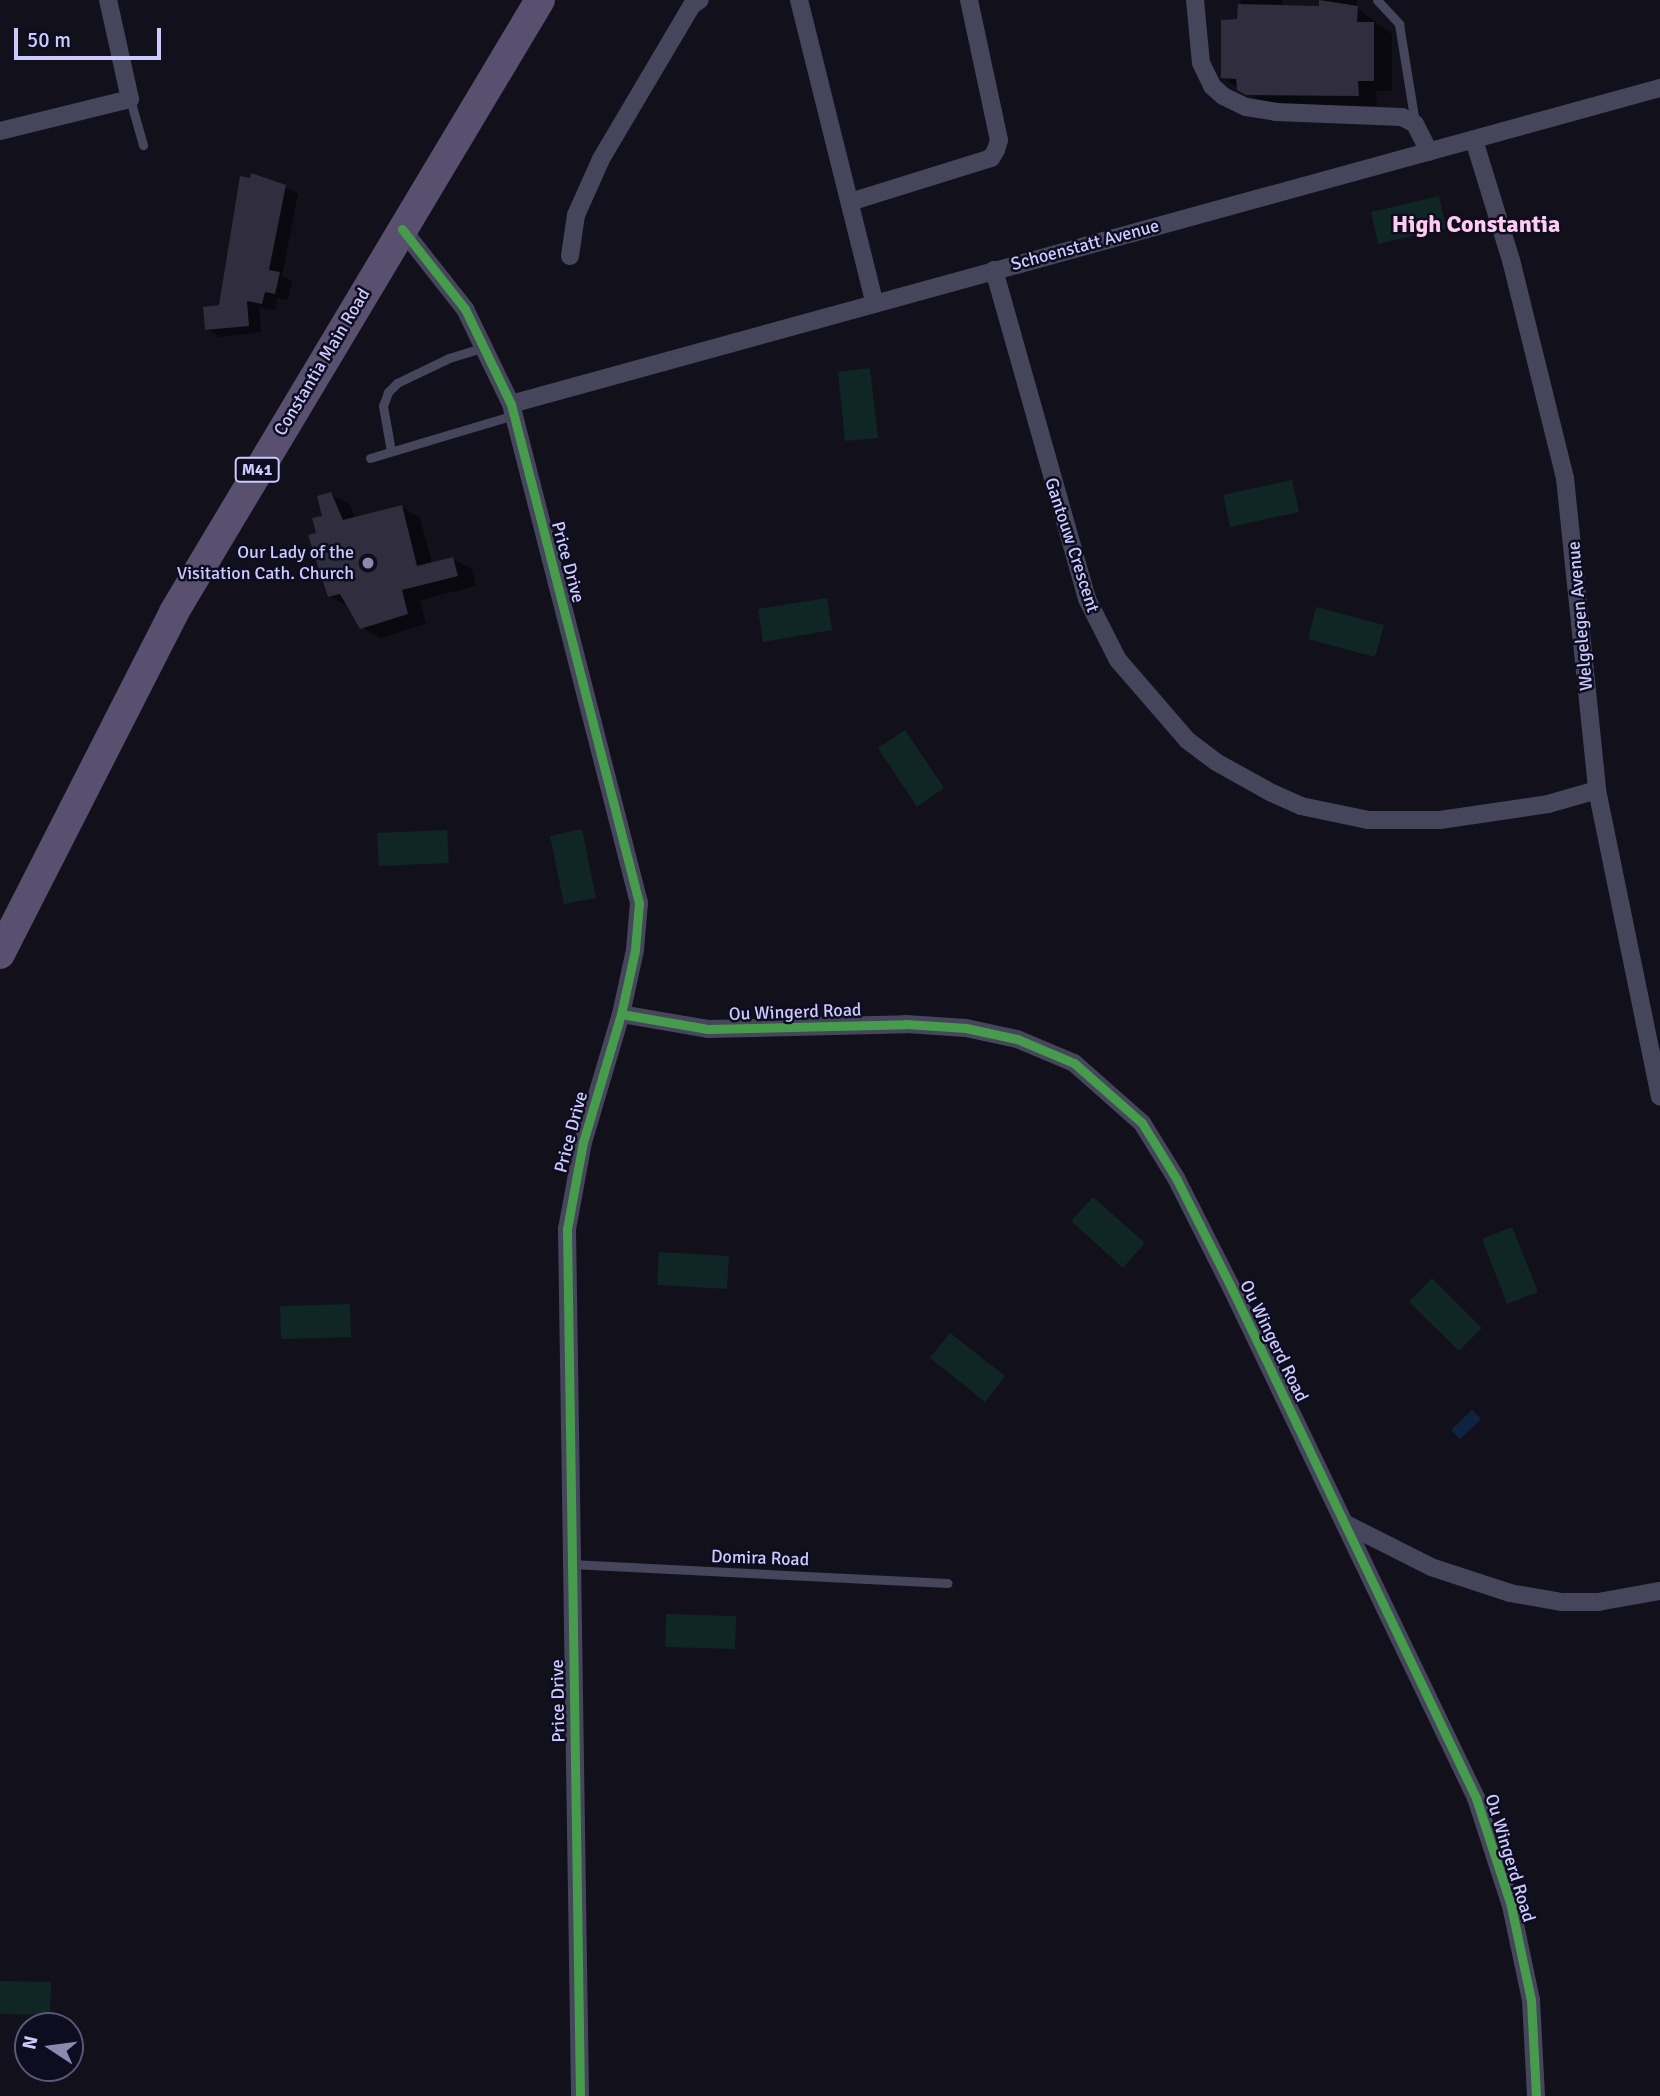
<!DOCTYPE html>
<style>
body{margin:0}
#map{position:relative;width:1660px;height:2096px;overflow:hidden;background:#12101b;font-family:Signika,sans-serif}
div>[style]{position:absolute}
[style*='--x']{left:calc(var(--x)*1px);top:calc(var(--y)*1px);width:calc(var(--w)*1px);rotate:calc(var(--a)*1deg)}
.green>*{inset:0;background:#0f2625}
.water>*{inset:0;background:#0d2440}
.shadow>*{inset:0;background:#0007}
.building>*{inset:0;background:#2f2d3e}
.service>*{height:9px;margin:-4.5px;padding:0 4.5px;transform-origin:4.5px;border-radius:4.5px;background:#45465c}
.minor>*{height:18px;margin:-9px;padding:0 9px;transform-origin:9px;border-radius:9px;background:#45465c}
.primary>*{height:30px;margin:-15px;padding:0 15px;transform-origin:15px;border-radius:15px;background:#594f6e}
.cycleway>*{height:9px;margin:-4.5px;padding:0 4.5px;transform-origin:4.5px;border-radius:4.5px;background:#469c4c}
.dots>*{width:19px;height:19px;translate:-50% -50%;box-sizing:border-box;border:4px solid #0e0c1f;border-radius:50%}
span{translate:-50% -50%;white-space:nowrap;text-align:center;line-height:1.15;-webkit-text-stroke:5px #0e0c1f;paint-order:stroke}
.shield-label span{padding:2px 5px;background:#0e0c1f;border:2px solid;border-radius:5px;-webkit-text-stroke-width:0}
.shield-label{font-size:16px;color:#cccaff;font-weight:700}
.street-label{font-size:18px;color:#cccaff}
.poi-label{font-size:18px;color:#cccaff}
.right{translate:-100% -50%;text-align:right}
.district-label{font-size:24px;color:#ffccf1;font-weight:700}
.north{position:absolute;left:14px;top:2012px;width:70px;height:70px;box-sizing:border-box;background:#0e0c1f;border:2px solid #5a5879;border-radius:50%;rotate:283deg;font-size:19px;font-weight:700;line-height:28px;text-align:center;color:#cccaff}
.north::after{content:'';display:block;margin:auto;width:24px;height:32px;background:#8b89af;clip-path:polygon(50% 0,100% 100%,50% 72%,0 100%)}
.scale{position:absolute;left:14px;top:28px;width:147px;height:32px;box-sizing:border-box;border:4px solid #cccaff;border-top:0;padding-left:9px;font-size:21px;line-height:24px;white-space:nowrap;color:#cccaff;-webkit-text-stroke:5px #0e0c1f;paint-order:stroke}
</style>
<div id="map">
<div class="green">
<div style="clip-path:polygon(1439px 196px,1446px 228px,1378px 244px,1371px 212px)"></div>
<div style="clip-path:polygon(870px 368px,878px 438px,845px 441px,838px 372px)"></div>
<div style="clip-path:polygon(1292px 480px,1299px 512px,1230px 527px,1223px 495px)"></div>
<div style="clip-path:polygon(827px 598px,832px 630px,763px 642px,758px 609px)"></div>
<div style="clip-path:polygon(1316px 607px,1384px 625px,1375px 657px,1308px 639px)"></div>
<div style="clip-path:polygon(905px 730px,944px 788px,917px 807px,878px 748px)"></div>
<div style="clip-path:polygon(582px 829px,596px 898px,564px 904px,550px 836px)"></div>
<div style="clip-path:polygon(447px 830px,449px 863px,379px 866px,377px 833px)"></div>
<div style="clip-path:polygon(1093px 1197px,1145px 1243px,1123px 1268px,1071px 1221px)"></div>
<div style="clip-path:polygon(1512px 1227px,1538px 1292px,1507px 1304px,1482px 1239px)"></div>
<div style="clip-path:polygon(659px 1252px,729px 1256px,727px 1289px,657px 1285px)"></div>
<div style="clip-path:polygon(1432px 1278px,1482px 1328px,1459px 1351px,1409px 1302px)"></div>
<div style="clip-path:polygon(350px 1304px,351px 1337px,281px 1339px,280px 1306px)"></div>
<div style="clip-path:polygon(950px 1333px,1005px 1376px,985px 1402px,930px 1358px)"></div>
<div style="clip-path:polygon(666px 1614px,736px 1616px,735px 1649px,665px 1647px)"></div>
<div style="clip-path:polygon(0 1981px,51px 1982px,50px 2015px,0 2014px)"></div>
</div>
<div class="water">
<div style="clip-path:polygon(1472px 1410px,1481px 1419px,1460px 1439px,1451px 1430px)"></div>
</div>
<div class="shadow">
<div style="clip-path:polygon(1241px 0,1283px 0,1283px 7px,1321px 7px,1321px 0,1357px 0,1357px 8px,1392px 34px,1392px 91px,1376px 91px,1377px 106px,1267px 104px,1239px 89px,1223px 77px)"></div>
<div style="clip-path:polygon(285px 187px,298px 194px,282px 276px,292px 281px,288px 300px,277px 298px,275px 310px,259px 307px,261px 332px,220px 337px,207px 329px)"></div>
<div style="clip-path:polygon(331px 494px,350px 505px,355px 519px,402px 507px,420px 518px,432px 564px,453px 559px,472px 569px,476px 586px,420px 600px,426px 624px,380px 638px,362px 627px,348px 607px,330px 596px,318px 534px)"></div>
</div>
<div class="building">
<div style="clip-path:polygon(1319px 0,1358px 6px,1357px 22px,1374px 22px,1374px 81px,1358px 81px,1359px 96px,1246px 95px,1237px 90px,1236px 79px,1221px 78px,1221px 20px,1237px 19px,1238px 4px,1319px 6px)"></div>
<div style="clip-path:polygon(251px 173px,286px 185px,269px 270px,280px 272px,275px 294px,265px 292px,262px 304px,247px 301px,249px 326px,205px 330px,203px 307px,219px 305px,240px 176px,250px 178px)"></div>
<div style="clip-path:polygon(331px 492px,343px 520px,402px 505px,417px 566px,453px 557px,458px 576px,402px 590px,408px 614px,360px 629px,340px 594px,328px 597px,308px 535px,316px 533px,312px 518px,322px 516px,317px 496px)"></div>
</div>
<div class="service">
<div style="--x:1377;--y:0;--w:33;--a:47"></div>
<div style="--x:1399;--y:24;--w:100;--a:80.8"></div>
<div style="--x:130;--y:99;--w:48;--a:74.2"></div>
<div style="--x:391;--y:451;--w:46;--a:-100.1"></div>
<div style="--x:383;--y:406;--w:15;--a:-70"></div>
<div style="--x:388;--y:392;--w:13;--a:-45"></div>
<div style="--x:397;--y:383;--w:58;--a:-25.7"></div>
<div style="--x:449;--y:358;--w:38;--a:-17"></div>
<div style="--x:370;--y:458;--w:150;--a:-16.6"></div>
<div style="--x:571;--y:1564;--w:377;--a:2.9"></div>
</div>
<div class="minor">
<div style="--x:799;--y:0;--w:313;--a:76"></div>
<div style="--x:1195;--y:0;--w:63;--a:84.6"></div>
<div style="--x:1201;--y:63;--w:25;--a:64"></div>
<div style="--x:1212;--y:86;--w:15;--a:42"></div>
<div style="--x:1223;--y:96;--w:25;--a:26"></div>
<div style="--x:1246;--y:107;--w:30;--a:9"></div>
<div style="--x:1276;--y:112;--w:126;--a:2.3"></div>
<div style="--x:1402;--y:117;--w:15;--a:28"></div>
<div style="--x:1415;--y:124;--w:31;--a:63"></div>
<div style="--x:0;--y:131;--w:134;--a:-13.8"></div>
<div style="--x:130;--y:99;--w:101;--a:-102.5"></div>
<div style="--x:1474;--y:140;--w:126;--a:72.9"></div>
<div style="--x:1511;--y:260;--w:225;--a:76.1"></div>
<div style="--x:1565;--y:478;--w:314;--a:84.1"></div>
<div style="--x:1597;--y:790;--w:313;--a:78.4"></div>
<div style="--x:850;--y:202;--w:148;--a:-17.3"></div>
<div style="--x:991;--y:158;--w:9;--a:-58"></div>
<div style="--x:996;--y:150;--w:10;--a:-73"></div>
<div style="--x:999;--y:140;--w:143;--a:-102.1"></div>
<div style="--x:402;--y:229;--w:102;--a:51.8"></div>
<div style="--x:465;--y:309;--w:106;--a:64.2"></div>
<div style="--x:511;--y:404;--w:515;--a:75.61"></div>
<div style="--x:639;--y:903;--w:47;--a:94.9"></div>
<div style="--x:635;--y:950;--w:66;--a:102.3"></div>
<div style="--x:621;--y:1014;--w:134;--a:106.5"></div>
<div style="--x:583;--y:1142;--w:88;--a:100.4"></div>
<div style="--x:567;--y:1229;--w:867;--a:89.14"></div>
<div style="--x:570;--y:256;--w:41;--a:-81.7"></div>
<div style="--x:576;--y:215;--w:61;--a:-65.9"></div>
<div style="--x:601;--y:159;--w:179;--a:-59.4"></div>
<div style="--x:692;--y:5;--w:9;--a:-32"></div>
<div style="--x:994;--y:270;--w:342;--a:74.2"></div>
<div style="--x:1087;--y:599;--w:68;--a:63.1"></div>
<div style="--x:1118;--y:660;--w:106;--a:49.2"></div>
<div style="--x:1187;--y:740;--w:36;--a:37"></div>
<div style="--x:1216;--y:762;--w:64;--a:29"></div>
<div style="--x:1272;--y:793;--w:32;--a:24"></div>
<div style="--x:1301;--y:806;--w:68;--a:11.8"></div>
<div style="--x:1368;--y:820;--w:72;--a:0"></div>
<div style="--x:1440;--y:820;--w:109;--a:-8.4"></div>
<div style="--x:1548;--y:804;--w:51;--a:-15.9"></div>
<div style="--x:511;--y:404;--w:1192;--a:-15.38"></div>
<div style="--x:621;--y:1014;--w:88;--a:9.8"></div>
<div style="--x:708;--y:1029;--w:198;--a:-1.4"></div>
<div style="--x:906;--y:1024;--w:60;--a:3.8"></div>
<div style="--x:966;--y:1028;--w:52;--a:12.2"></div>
<div style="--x:1017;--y:1039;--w:62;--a:22.8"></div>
<div style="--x:1074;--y:1063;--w:91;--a:41.4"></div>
<div style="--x:1142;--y:1123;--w:65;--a:58.3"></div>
<div style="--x:1176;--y:1178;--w:122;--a:63.2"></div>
<div style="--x:1231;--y:1287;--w:567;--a:64.38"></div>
<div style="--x:1476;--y:1798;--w:114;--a:72"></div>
<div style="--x:1511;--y:1906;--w:96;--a:78"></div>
<div style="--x:1531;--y:2000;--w:96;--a:87"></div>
<div style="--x:1346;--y:1524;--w:95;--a:26.8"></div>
<div style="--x:1431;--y:1567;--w:83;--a:18.2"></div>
<div style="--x:1510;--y:1593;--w:53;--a:9.8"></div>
<div style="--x:1562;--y:1602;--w:36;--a:0"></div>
<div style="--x:1598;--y:1602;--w:63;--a:-10.1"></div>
</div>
<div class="primary">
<div style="--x:0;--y:954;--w:384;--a:-63"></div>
<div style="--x:174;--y:612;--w:713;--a:-59.12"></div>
</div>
<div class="cycleway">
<div style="--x:402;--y:229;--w:102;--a:51.8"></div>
<div style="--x:465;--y:309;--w:106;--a:64.2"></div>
<div style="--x:511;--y:404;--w:515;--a:75.61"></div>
<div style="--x:639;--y:903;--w:47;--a:94.9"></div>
<div style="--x:635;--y:950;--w:66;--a:102.3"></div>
<div style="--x:621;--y:1014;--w:134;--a:106.5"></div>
<div style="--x:583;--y:1142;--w:88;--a:100.4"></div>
<div style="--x:567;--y:1229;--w:867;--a:89.14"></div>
<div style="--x:621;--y:1014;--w:88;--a:9.8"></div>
<div style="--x:708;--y:1029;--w:198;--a:-1.4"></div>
<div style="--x:906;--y:1024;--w:60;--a:3.8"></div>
<div style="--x:966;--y:1028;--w:52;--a:12.2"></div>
<div style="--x:1017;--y:1039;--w:62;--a:22.8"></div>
<div style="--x:1074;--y:1063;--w:91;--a:41.4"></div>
<div style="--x:1142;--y:1123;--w:65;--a:58.3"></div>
<div style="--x:1176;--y:1178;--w:122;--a:63.2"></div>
<div style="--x:1231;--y:1287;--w:567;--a:64.38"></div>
<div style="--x:1476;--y:1798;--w:114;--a:72"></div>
<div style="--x:1511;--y:1906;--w:96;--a:78"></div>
<div style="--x:1531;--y:2000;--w:96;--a:87"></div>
</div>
<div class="dots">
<div style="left:368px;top:563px;background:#8b89af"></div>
</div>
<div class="shield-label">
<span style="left:257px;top:470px">M41</span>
</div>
<div class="street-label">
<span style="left:1085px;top:245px;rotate:-15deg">Schoenstatt Avenue</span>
<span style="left:322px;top:362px;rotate:-59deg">Constantia Main Road</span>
<span style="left:1072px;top:545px;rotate:72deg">Gantouw Crescent</span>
<span style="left:568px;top:562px;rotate:75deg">Price Drive</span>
<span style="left:1580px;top:616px;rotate:-95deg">Welgelegen Avenue</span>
<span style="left:795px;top:1012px;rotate:-2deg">Ou Wingerd Road</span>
<span style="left:571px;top:1132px;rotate:-75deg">Price Drive</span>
<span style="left:1274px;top:1341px;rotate:64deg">Ou Wingerd Road</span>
<span style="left:760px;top:1558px;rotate:2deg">Domira Road</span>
<span style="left:558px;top:1701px;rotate:-91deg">Price Drive</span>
<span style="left:1510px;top:1858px;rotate:73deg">Ou Wingerd Road</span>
</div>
<div class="poi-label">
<span class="right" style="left:354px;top:563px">Our Lady of the<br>Visitation Cath. Church</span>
</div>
<div class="district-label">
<span style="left:1476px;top:225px">High Constantia</span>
</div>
<div class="north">N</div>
<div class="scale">50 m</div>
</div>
